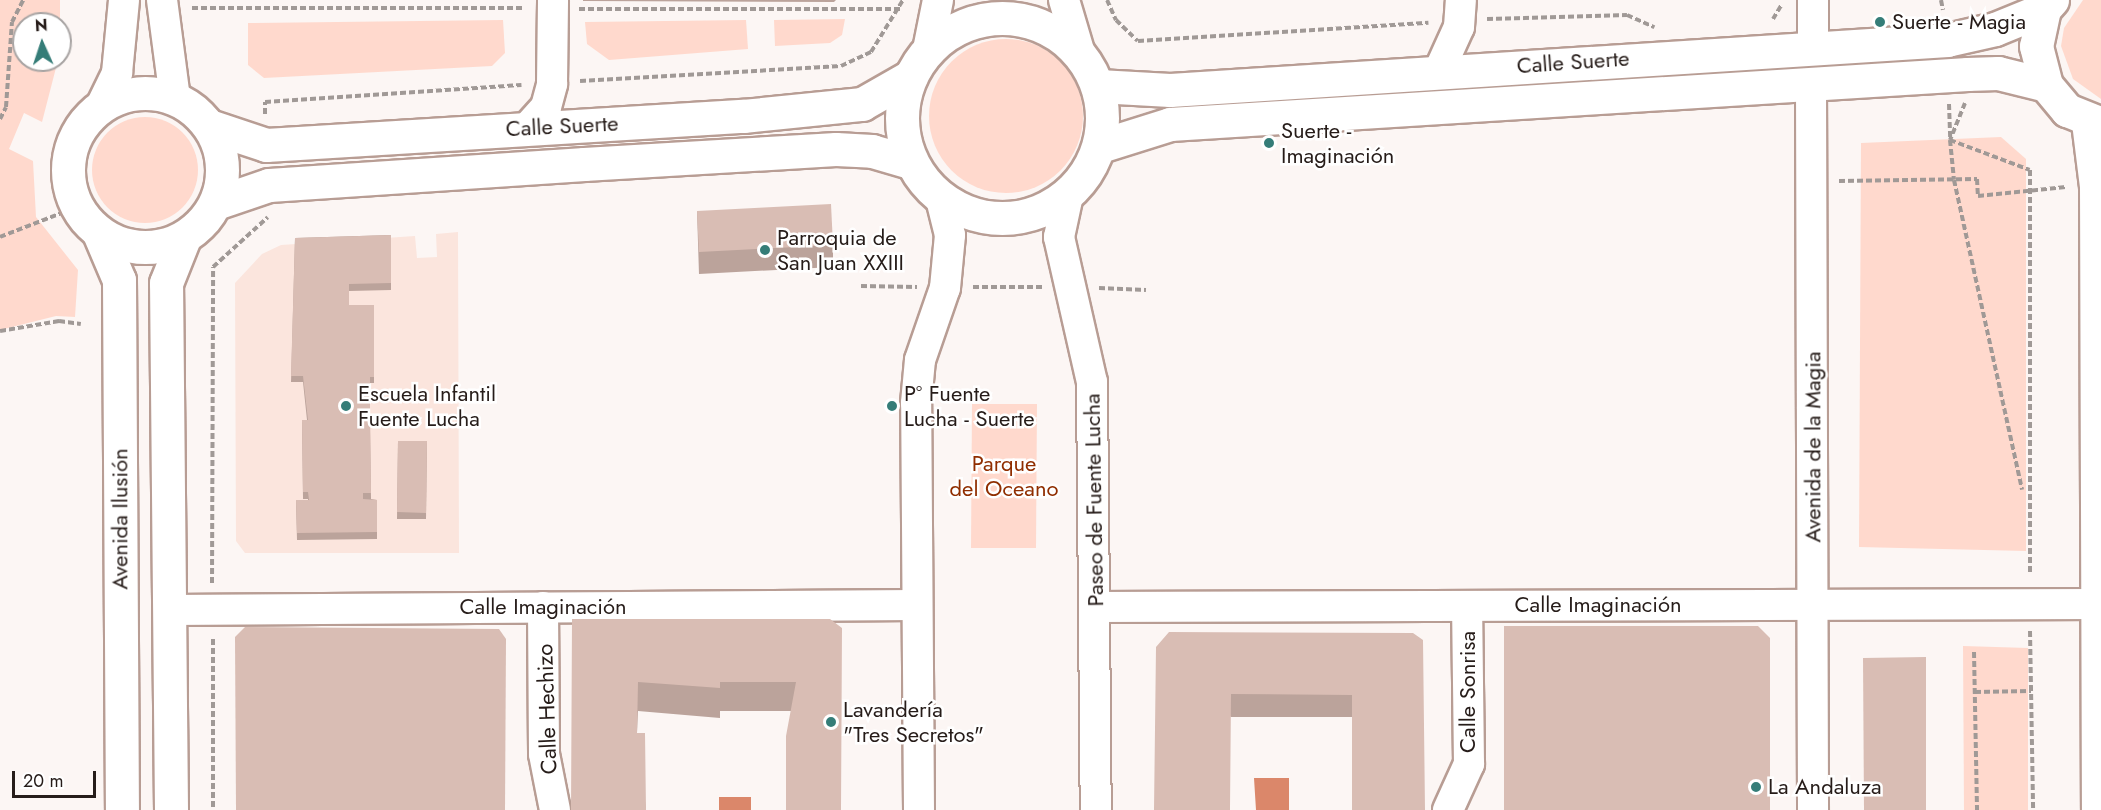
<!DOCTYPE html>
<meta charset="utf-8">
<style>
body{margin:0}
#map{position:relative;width:2101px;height:810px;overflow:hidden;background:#fcf6f4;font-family:Jost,sans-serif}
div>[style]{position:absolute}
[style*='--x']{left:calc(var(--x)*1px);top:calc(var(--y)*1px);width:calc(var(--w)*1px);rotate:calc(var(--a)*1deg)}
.built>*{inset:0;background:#fbe5dd}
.green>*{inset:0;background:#ffd9cd}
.round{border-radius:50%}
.water>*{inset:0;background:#db876a}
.path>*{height:4px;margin-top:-2px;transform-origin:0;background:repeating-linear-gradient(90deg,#a09996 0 6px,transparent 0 9px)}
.roads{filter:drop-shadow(2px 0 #b89d94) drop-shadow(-2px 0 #b89d94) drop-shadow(0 2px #b89d94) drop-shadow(0 -2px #b89d94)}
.minor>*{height:30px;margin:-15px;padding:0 15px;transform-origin:15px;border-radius:15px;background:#fff}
.tertiary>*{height:33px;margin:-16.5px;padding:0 16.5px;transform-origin:16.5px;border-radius:16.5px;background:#fff}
.secondary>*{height:33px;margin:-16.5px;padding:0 16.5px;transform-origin:16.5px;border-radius:16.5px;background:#fff}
.secondary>.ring{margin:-16.5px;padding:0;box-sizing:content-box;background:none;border:33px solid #fff;border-radius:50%}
.wall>*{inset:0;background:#bba39b}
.building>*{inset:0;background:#d9bdb4}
.dots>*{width:16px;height:16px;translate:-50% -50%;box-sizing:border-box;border:3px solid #fff;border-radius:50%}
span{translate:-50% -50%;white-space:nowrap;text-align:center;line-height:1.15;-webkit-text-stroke:5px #fff;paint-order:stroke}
.poi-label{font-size:22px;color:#261c19}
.left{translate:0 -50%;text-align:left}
.street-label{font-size:22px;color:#261c19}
.park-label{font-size:22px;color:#902e00}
.north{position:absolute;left:12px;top:12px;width:60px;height:60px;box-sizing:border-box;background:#fff;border:2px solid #a8a4a3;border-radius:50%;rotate:357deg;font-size:16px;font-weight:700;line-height:24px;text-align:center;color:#261c19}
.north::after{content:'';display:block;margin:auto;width:21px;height:27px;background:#357d78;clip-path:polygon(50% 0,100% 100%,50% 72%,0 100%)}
.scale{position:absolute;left:12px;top:771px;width:84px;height:27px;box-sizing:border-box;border:3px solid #261c19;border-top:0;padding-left:8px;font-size:18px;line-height:21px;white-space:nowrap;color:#261c19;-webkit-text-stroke:4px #fff;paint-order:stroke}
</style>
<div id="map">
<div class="built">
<div style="clip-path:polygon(458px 232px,459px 553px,245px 553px,236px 541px,235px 283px,262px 254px,281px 245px,415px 236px,417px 258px,437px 257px,436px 234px)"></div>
</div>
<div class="green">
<div style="clip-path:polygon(0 0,60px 0,60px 24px,24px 24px,24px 60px,58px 60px,42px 122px,24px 113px,9px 149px,33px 161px,36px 217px,78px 270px,75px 317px,56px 316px,0 330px)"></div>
<div style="clip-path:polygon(2083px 0,2101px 0,2101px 99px,2073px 79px,2061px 46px,2064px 28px)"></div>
<div style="clip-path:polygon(845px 19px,842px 35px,830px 43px,775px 46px,774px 20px)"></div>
<div style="clip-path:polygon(503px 20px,505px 53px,492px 66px,264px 78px,248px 65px,248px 23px)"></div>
<div style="clip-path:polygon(746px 20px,748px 49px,609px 60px,587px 44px,585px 22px)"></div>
<div class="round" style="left:929px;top:39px;width:154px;height:154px"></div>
<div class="round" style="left:92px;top:117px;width:106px;height:106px"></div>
<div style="clip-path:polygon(2001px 137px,2026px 159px,2026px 551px,1859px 547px,1861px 143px)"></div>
<div style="clip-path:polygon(972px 404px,1037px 404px,1036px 548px,971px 548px)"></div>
<div style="clip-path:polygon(1963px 646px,2028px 648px,2028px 810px,1964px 810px)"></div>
</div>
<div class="water">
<div style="clip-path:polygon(1254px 778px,1289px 778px,1289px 810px,1256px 810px)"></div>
<div style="clip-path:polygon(719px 797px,751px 797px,751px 810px,719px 810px)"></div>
</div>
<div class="path">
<div style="--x:1107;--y:0;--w:22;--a:66"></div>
<div style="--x:1116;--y:20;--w:30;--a:44"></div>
<div style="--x:1138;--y:41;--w:291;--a:-3.6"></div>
<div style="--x:1941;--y:0;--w:10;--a:79"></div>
<div style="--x:192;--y:8;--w:332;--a:0"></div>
<div style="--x:579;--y:9;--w:321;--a:0"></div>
<div style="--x:1487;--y:19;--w:140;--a:-1.6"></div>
<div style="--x:1627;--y:15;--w:30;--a:24"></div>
<div style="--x:1773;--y:19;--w:17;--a:-59"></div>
<div style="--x:580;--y:81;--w:261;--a:-3.3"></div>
<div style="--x:841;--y:66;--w:33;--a:-25"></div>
<div style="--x:871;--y:52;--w:61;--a:-58.4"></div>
<div style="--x:1965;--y:103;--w:40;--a:112"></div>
<div style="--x:1950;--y:140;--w:40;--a:84.3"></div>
<div style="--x:1954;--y:180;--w:317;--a:77.6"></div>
<div style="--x:1949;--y:104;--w:36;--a:88"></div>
<div style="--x:1950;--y:140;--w:85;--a:20.6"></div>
<div style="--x:2030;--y:170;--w:405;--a:90"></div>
<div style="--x:265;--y:114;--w:12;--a:-90"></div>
<div style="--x:265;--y:102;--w:257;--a:-3.8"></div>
<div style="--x:0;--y:119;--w:13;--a:-63"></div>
<div style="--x:6;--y:107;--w:85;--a:-86"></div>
<div style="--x:12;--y:22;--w:25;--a:-63"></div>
<div style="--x:1839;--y:181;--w:138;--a:-0.8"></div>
<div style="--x:1977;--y:179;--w:17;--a:87"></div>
<div style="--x:1978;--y:196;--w:88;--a:-5.8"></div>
<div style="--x:0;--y:237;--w:83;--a:-21.3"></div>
<div style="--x:861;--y:286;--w:56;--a:1"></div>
<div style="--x:973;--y:287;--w:70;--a:0"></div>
<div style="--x:1099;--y:288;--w:47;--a:2.4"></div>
<div style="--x:0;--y:331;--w:60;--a:-9.6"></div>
<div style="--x:59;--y:321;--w:22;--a:8"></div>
<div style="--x:212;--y:583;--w:316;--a:-89.8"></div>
<div style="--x:213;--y:267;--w:74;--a:-42.3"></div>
<div style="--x:2030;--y:631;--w:179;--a:89"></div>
<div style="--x:213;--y:639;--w:171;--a:90"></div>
<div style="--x:1974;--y:652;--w:158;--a:88.9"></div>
<div style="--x:1975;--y:692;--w:56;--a:-1"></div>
</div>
<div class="roads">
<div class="minor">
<div style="--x:162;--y:0;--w:100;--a:82.5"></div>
<div style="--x:1064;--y:0;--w:56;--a:73.5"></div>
<div style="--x:1813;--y:0;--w:46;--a:90"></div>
<div style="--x:928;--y:50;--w:51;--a:-78.7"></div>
<div style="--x:1439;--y:71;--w:48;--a:-65.6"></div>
<div style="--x:1459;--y:27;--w:27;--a:-86"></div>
<div style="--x:1811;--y:85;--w:725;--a:89.84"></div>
<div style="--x:101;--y:106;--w:37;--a:-64"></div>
<div style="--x:117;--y:73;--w:73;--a:-84.5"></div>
<div style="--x:527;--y:128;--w:28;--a:-48"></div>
<div style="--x:546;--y:107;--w:24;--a:-75"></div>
<div style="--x:552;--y:84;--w:84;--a:-89.3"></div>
<div style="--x:1068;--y:195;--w:43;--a:102.1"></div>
<div style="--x:1059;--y:237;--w:149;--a:77.2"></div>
<div style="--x:1092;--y:382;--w:428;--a:89.5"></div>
<div style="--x:543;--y:607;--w:147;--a:89.6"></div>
<div style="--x:544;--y:754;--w:57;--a:78.9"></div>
<div style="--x:1096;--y:607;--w:1004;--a:-0.17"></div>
<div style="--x:170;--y:610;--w:746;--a:-0.38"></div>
<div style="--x:919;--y:810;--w:407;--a:-90.4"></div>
<div style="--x:916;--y:403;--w:43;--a:-84.7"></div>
<div style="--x:920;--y:360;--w:76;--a:-70.9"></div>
<div style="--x:945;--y:288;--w:53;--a:-84.6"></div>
<div style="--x:950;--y:235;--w:38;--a:-104"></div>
<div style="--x:1448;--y:810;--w:51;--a:-65.5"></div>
<div style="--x:1469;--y:764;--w:158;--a:-90.7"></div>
</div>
<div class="tertiary">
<div style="--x:2088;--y:122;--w:64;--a:82.9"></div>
<div style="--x:2096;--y:186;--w:624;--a:89.82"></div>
</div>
<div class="secondary">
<div style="--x:2052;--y:0;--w:12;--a:132"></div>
<div style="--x:2044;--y:9;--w:38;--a:102"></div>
<div style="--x:2036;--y:46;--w:40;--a:75.6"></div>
<div style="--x:2046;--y:85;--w:33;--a:50"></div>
<div style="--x:2067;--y:110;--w:37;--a:22"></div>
<div class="ring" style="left:902px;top:18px;width:167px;height:167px"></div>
<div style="--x:1098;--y:86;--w:72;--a:3.2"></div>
<div style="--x:1170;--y:90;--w:779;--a:-3.68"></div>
<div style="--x:1947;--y:40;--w:49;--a:-12.9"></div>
<div style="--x:1995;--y:29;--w:53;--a:-22.2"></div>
<div class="ring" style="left:68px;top:93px;width:121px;height:121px"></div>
<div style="--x:209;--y:126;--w:60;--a:18.4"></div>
<div style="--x:266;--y:145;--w:478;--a:-3.5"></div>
<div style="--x:743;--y:116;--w:120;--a:-5.8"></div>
<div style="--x:862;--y:104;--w:56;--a:-29.7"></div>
<div style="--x:1100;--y:146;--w:73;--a:-17.4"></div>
<div style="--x:1170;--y:124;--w:799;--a:-3.59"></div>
<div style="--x:1967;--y:74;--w:31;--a:-2"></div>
<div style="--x:1998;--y:73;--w:49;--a:14"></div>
<div style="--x:216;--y:203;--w:56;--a:-18.8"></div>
<div style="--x:269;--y:185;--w:316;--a:-3.8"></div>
<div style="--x:584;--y:164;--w:252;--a:-3.4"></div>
<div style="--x:836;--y:149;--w:36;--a:3"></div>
<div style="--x:872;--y:151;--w:40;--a:16"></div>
<div style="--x:99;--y:233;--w:51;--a:66.9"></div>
<div style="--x:119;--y:280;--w:530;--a:89.68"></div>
<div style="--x:171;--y:810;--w:527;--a:-90.54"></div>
<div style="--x:166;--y:283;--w:48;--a:-68.2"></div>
</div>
</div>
<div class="wall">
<div style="clip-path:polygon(583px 0,836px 0,834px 2px,583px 1px)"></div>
<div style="clip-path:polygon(697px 211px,833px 245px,833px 267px,699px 274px)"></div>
<div style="clip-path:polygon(391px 235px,391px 290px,349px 291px,349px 305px,374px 377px,374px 383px,370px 383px,370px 418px,363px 418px,362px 421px,370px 421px,371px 499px,377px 500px,377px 539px,297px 540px,296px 500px,308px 500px,308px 499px,303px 499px,302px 420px,307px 420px,303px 382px,291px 382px,295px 238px)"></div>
<div style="clip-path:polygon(398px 441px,427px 441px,426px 519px,397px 519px)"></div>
<div style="clip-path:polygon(572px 619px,842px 628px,791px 711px,720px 711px,720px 718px,638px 711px,637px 733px,646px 810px)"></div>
<div style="clip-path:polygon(1413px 633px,1352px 717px,1231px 717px,1156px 647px)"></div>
</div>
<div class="building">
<div style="clip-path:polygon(831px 204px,833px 245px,699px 252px,697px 211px)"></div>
<div style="clip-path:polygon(391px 235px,391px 283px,349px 284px,349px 305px,374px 305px,374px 377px,370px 377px,370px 411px,363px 411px,362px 421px,370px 421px,371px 493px,363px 493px,363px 499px,377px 500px,377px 532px,297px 533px,296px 500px,309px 500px,308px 492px,303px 492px,302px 420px,308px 420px,303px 376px,291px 376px,295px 238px)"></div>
<div style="clip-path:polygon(398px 441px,427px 441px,426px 513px,397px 512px)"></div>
<div style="clip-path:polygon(572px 619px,830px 619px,842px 628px,841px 810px,786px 810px,786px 736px,796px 682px,720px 682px,720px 688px,638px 682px,637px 733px,645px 733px,646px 810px,571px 810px)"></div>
<div style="clip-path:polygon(1504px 626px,1758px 626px,1770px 638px,1770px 810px,1504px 810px)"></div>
<div style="clip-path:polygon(245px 627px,499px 629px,506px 639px,505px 810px,236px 810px,235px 637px)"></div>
<div style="clip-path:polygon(1169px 632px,1413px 633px,1423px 640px,1425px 810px,1352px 810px,1352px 695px,1231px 694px,1230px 810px,1154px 810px,1156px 647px)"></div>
<div style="clip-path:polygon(1926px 657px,1926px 810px,1864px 810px,1863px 658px)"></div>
</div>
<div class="dots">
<div style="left:1880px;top:22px;background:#357d78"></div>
<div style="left:1269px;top:143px;background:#357d78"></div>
<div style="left:765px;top:250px;background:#357d78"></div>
<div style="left:346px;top:406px;background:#357d78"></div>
<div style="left:892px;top:406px;background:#357d78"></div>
<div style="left:831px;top:722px;background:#357d78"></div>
<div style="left:1756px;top:787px;background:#357d78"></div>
</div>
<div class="poi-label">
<span class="left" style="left:1892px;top:22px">Suerte - Magia</span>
<span class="left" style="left:1281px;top:143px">Suerte -<br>Imaginación</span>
<span class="left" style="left:777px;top:250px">Parroquia de<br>San Juan XXIII</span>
<span class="left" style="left:358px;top:406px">Escuela Infantil<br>Fuente Lucha</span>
<span class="left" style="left:904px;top:406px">Pº Fuente<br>Lucha - Suerte</span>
<span class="left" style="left:843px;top:722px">Lavandería<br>"Tres Secretos"</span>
<span class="left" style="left:1768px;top:787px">La Andaluza</span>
</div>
<div class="street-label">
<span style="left:1573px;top:62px;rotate:-4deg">Calle Suerte</span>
<span style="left:562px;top:126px;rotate:-3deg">Calle Suerte</span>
<span style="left:1813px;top:447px;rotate:-90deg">Avenida de la Magia</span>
<span style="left:1094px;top:500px;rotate:-91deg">Paseo de Fuente Lucha</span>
<span style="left:120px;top:519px;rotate:-90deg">Avenida Ilusión</span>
<span style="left:1598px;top:605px">Calle Imaginación</span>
<span style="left:543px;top:607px">Calle Imaginación</span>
<span style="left:1468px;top:692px;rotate:-90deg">Calle Sonrisa</span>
<span style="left:547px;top:709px;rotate:-92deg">Calle Hechizo</span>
</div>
<div class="park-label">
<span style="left:1004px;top:476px">Parque<br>del Oceano</span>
</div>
<div class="north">N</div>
<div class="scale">20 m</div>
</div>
